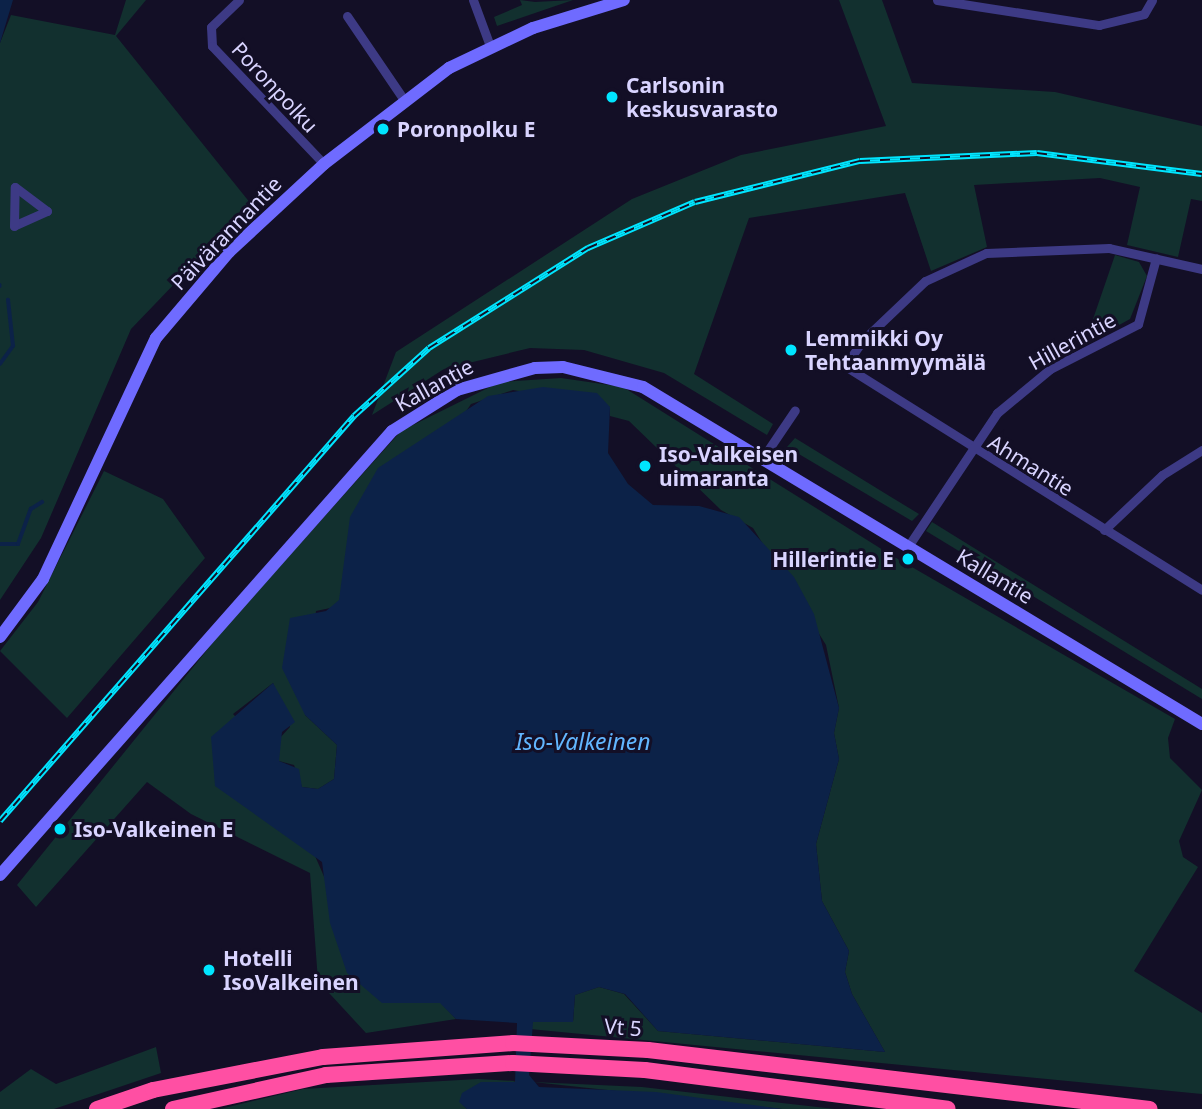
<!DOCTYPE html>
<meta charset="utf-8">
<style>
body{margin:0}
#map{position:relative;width:1202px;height:1109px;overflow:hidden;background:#130f26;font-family:"Noto Sans",sans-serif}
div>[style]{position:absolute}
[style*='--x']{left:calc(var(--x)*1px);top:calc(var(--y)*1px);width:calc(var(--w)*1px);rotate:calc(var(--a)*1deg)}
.green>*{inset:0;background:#12302f}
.water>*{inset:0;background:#0c2248}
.stream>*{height:3.5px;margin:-1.75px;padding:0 1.75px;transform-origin:1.75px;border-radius:1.75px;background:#0c2248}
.street>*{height:9px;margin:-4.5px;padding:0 4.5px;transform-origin:4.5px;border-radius:4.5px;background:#3d3a85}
.secondary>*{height:12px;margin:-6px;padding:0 6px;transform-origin:6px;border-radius:6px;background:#6f6bff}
.highway>*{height:16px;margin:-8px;padding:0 8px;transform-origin:8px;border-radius:8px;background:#ff4fa3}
.rail>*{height:6px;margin-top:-3px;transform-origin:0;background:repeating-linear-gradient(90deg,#130f26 0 10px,#00e5ff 0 20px);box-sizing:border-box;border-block:2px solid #00e5ff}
.dots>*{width:19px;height:19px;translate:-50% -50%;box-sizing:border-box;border:4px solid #130f26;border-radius:50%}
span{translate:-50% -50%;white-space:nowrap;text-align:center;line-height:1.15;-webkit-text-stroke:6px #130f26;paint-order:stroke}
.poi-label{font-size:21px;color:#d9d4ff;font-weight:700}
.left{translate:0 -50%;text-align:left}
.right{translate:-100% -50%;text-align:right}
.street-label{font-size:21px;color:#d9d4ff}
.water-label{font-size:23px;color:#62b6ff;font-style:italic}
</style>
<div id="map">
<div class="green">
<div style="clip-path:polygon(126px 0,146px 0,116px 36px,251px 204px,131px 329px,41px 538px,0 600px,0 43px,11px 15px,115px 35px)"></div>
<div style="clip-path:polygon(520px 0,535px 2px,573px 0,497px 26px,494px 17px,522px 5px)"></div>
<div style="clip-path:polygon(839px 0,882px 0,912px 83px,1055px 92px,1202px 126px,1202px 201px,1191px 199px,1178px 257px,1127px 245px,1140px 187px,1100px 178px,974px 185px,987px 247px,931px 271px,905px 193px,749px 218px,694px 374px,773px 424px,767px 435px,664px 373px,584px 350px,530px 348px,444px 369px,372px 415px,396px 352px,632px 199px,741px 155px,886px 126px)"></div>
<div style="clip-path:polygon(1115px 255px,1139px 262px,1147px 276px,1130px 319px,1101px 335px,1093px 319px)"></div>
<div style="clip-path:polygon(561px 378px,623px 387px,891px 555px,1175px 719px,1168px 738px,1170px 758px,1202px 790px,1179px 841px,1183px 857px,1198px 867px,1134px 971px,1202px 1013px,1202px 1094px,530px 1029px,533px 1022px,573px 1022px,575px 995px,599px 987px,624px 994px,658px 1031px,885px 1052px,852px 994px,845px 972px,849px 951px,822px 901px,816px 844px,839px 759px,834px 733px,839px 708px,826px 645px,753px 528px,721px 510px,629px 421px,610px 416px,610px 407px,513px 390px,471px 404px,335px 607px,316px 611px,305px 715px,337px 745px,334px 779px,318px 789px,302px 787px,294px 765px,279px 761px,278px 740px,290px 727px,273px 683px,233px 714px,269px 751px,326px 881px,456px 1019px,366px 1033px,318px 981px,310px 873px,191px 814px,147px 782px,36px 907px,17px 885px,224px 629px,401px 431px,500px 382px)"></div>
<div style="clip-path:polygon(795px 438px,891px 497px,919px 514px,912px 521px,787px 447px)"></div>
<div style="clip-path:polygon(104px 471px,163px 499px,205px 558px,67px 718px,0 651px,38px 602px)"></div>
<div style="clip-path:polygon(932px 522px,1202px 689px,1202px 699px,926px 531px)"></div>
<div style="clip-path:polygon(156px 1047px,161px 1073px,54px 1109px,0 1109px,0 1092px,31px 1069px,56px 1084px)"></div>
<div style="clip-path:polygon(478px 1079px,516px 1081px,460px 1102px,467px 1109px,220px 1109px,303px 1089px)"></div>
<div style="clip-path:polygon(533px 1082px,642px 1087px,835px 1109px,782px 1109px)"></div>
</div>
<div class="water">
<div style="clip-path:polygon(0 0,13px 0,0 43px)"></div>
<div style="clip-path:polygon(543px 387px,597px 393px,610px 407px,608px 453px,628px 484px,653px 505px,699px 506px,739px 517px,794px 577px,814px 614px,839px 708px,834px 733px,839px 759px,816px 844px,822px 901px,849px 951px,845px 972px,852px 994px,885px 1052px,658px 1031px,625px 994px,599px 987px,575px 995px,573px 1022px,533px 1022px,529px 1075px,539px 1087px,656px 1092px,782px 1109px,467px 1109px,459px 1102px,462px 1093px,481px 1082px,515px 1082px,517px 1023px,456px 1019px,440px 1003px,382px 1003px,347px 973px,330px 923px,322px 862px,215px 786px,211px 737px,273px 683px,295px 722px,282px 732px,279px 761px,299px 769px,302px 787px,318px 789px,334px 779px,337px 745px,305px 715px,282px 668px,290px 618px,326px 611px,339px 600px,350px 517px,378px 468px,488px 396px)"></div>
</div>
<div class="stream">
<div style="--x:0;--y:285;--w:1;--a:90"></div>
<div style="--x:0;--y:364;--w:22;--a:-54"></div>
<div style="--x:13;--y:346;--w:46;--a:-96.2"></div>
<div style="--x:0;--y:544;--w:18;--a:0"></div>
<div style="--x:18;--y:544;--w:37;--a:-70"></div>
<div style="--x:31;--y:509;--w:13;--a:-32"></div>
</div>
<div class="street">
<div style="--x:239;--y:0;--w:39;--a:136"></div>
<div style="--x:211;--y:27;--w:19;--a:87"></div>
<div style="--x:212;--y:46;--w:163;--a:46.5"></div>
<div style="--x:473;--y:0;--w:49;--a:69.7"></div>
<div style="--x:937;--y:0;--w:164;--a:8.8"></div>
<div style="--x:1099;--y:25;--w:46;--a:-13.7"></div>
<div style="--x:1144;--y:14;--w:16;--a:-60"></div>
<div style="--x:347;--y:16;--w:102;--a:55.8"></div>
<div style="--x:15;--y:187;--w:40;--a:37"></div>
<div style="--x:47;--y:211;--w:36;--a:156"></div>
<div style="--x:14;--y:226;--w:39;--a:-89"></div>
<div style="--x:1202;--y:269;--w:95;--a:-167.3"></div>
<div style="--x:1109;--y:248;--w:123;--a:177.7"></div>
<div style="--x:986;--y:253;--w:67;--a:155.3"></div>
<div style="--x:925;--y:281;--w:86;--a:136.4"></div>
<div style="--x:863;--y:340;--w:32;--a:125"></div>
<div style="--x:845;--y:366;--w:421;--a:32.1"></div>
<div style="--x:764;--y:456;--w:55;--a:-56"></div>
<div style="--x:1104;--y:530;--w:80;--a:-43.5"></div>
<div style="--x:1162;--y:475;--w:47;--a:-32"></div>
<div style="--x:909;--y:545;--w:159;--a:-56.3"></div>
<div style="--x:997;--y:413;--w:69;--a:-39.7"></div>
<div style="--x:1050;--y:369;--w:99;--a:-27.1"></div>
<div style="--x:1138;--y:324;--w:68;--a:-74.7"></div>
</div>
<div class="secondary">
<div style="--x:0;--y:637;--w:72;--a:-53.4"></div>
<div style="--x:43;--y:579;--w:266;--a:-64.9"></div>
<div style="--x:156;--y:338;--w:113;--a:-49.7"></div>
<div style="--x:229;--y:252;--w:129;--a:-42.8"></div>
<div style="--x:324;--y:164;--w:158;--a:-37.5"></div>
<div style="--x:449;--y:68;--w:93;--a:-25.5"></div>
<div style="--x:533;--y:28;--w:95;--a:-17.1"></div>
<div style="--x:0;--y:875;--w:592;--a:-48.56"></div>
<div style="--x:392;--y:431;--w:77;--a:-32.2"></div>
<div style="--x:457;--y:390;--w:81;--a:-15.8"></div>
<div style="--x:535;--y:368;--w:28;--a:-2"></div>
<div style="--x:563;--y:367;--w:82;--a:14"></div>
<div style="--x:643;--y:387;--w:653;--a:31.08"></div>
</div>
<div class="highway">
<div style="--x:97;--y:1109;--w:59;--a:-18.7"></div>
<div style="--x:153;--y:1090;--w:173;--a:-11"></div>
<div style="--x:323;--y:1057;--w:191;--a:-4.2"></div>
<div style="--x:513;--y:1043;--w:135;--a:3"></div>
<div style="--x:648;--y:1050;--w:505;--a:6.7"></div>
<div style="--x:173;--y:1109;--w:157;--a:-12.5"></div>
<div style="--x:326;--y:1075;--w:187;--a:-3.7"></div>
<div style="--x:513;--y:1063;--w:132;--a:3"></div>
<div style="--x:645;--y:1070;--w:305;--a:7.3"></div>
</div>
<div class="rail">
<div style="--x:0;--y:821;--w:538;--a:-48.84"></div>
<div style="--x:354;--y:416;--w:101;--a:-42.2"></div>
<div style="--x:429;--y:348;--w:188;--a:-32.2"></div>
<div style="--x:588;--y:248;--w:116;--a:-23.3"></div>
<div style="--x:695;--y:202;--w:170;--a:-14"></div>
<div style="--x:860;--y:161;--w:177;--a:-2.6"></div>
<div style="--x:1037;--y:153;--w:166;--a:7.3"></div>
</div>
<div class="dots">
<div style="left:612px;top:97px;background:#00e5ff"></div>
<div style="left:383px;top:129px;background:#00e5ff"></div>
<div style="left:791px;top:350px;background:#00e5ff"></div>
<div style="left:645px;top:466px;background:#00e5ff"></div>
<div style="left:908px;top:559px;background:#00e5ff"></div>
<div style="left:60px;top:829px;background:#00e5ff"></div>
<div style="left:209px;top:970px;background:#00e5ff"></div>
</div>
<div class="poi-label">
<span class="left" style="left:626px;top:97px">Carlsonin<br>keskusvarasto</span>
<span class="left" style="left:397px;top:129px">Poronpolku E</span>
<span class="left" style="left:805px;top:350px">Lemmikki Oy<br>Tehtaanmyymälä</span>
<span class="left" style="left:659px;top:466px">Iso-Valkeisen<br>uimaranta</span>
<span class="right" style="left:894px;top:559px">Hillerintie E</span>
<span class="left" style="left:74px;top:829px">Iso-Valkeinen E</span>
<span class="left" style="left:223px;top:970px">Hotelli<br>IsoValkeinen</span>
</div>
<div class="street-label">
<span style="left:275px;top:87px;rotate:47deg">Poronpolku</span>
<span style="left:226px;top:233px;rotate:-46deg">Päivärannantie</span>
<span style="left:1072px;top:341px;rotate:-29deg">Hillerintie</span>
<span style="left:434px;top:385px;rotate:-29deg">Kallantie</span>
<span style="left:1031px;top:465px;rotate:32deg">Ahmantie</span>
<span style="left:995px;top:576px;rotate:31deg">Kallantie</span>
<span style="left:623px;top:1027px;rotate:4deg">Vt 5</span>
</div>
<div class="water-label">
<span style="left:583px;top:741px">Iso-Valkeinen</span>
</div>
</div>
